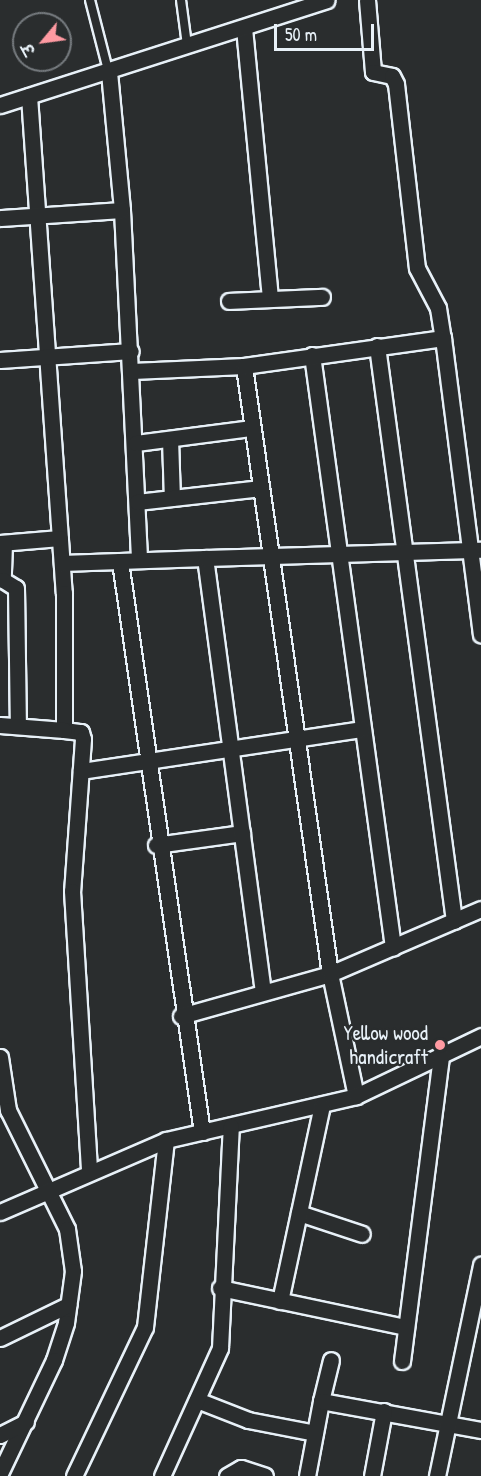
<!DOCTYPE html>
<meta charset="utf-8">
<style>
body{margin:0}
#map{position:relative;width:481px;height:1476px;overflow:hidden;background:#2a2d2e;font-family:"Patrick Hand","Playpen Sans Deva",sans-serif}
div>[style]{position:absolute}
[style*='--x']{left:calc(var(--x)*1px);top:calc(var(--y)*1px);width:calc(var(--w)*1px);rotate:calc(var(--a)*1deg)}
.roads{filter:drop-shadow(2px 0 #e8f1f8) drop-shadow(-2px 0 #e8f1f8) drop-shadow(0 2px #e8f1f8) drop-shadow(0 -2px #e8f1f8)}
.lane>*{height:8px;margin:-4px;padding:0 4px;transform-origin:4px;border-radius:4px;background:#2a2d2e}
.street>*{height:15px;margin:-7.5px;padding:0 7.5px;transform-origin:7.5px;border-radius:7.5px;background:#2a2d2e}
.dots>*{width:16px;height:16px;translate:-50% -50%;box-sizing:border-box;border:3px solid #2a2d2e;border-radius:50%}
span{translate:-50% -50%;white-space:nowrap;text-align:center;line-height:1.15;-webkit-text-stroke:4.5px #2a2d2e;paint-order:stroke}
.poi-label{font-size:21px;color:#e8f1f8}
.right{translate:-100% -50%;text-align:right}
.north{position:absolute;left:12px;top:12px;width:60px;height:60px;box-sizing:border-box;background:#2a2d2e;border:2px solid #767b7f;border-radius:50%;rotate:241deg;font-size:16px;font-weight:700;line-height:24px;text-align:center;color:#e8f1f8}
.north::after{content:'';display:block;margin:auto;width:21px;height:27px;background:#ff9aa2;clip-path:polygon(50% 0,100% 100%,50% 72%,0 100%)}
.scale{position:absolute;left:274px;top:24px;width:100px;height:27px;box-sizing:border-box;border:3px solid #e8f1f8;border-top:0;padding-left:8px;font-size:18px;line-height:21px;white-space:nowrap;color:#e8f1f8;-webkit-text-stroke:4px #2a2d2e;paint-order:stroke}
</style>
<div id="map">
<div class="roads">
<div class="lane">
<div style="--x:90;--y:0;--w:72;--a:75.6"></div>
<div style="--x:181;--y:0;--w:45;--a:82.4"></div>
</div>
<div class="street">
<div style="--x:367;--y:0;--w:72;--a:85.2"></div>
<div style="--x:373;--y:72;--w:19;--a:12"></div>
<div style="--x:392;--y:76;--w:9;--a:63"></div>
<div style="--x:396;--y:84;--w:185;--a:83.5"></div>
<div style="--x:417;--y:268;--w:45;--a:62.3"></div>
<div style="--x:438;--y:308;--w:30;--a:81"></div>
<div style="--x:244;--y:28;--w:272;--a:84.5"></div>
<div style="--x:109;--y:72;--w:139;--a:84.6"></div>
<div style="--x:122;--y:210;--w:350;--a:87.2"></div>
<div style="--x:29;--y:96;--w:498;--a:86"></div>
<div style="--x:64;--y:593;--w:137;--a:90"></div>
<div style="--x:64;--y:730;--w:17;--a:7"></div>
<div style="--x:81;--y:732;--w:7;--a:74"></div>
<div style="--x:83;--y:739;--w:152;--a:94.1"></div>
<div style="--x:72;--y:891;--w:280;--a:86.5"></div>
<div style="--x:0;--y:105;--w:343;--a:-17.8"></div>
<div style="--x:0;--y:218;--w:122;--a:-3.8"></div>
<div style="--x:229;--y:301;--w:93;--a:-2.5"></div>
<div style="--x:377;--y:346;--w:580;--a:82.37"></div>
<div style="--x:312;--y:355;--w:598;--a:82.21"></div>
<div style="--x:0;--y:360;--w:131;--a:-3.9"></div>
<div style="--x:132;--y:371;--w:112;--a:-2.6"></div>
<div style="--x:170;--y:439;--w:59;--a:88.1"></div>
<div style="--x:136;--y:443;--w:117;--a:-7.4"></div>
<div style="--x:137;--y:502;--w:125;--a:-6.4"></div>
<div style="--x:0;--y:543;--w:60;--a:-4.8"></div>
<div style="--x:4;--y:543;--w:37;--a:92"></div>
<div style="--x:3;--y:580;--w:15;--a:32"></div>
<div style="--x:16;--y:588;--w:138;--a:89.2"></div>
<div style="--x:120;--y:561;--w:577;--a:81.83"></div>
<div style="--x:62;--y:563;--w:143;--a:-2"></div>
<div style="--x:0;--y:725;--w:64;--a:4.5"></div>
<div style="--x:81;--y:771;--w:284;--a:-8.5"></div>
<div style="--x:156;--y:845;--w:87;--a:-7.9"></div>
<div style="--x:263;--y:992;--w:438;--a:-97.6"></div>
<div style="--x:205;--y:558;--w:276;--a:-1.7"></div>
<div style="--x:181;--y:1016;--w:155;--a:-15.7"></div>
<div style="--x:330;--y:974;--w:164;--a:-23.3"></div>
<div style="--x:0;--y:1057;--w:54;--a:81.4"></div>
<div style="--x:8;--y:1110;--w:133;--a:63.6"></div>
<div style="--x:67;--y:1229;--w:42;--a:81.9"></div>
<div style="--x:73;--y:1271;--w:52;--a:97.7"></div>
<div style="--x:66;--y:1323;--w:39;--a:108"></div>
<div style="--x:54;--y:1360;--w:125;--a:115.5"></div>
<div style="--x:356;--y:1096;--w:125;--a:-102"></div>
<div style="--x:330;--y:974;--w:614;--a:-98.05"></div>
<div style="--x:244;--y:366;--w:201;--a:-8"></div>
<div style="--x:443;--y:338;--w:299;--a:82.7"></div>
<div style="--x:0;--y:1212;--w:181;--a:-23.4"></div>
<div style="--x:166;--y:1140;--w:195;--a:-13"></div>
<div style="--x:356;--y:1096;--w:139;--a:-25.6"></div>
<div style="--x:299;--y:1213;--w:66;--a:18.4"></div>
<div style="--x:220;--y:1288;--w:189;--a:11.9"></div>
<div style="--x:280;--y:1301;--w:200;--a:-77.9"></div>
<div style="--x:0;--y:1338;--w:76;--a:-25.9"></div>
<div style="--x:402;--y:1361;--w:308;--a:-82.7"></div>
<div style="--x:197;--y:1400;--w:55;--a:21.4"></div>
<div style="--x:248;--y:1420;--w:68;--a:11"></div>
<div style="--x:321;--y:1401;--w:42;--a:-76.3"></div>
<div style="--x:0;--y:1435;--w:29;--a:-27"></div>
<div style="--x:74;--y:1476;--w:165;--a:-64.5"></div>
<div style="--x:145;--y:1327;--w:188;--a:-83.6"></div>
<div style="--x:162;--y:1476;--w:141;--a:-65.6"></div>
<div style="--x:220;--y:1348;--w:222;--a:-87.2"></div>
<div style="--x:227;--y:1476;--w:16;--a:-30"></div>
<div style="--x:241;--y:1468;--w:25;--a:18"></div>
<div style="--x:307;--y:1476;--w:76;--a:-79.4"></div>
<div style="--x:321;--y:1401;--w:163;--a:10.3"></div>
<div style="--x:372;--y:1476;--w:66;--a:-79.5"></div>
<div style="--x:437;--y:1476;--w:216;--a:-78.2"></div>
</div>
</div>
<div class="dots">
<div style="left:440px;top:1045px;background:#ff9aa2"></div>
</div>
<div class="poi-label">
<span class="right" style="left:428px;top:1045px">Yellow wood<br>handicraft</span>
</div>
<div class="north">उ</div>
<div class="scale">50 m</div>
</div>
